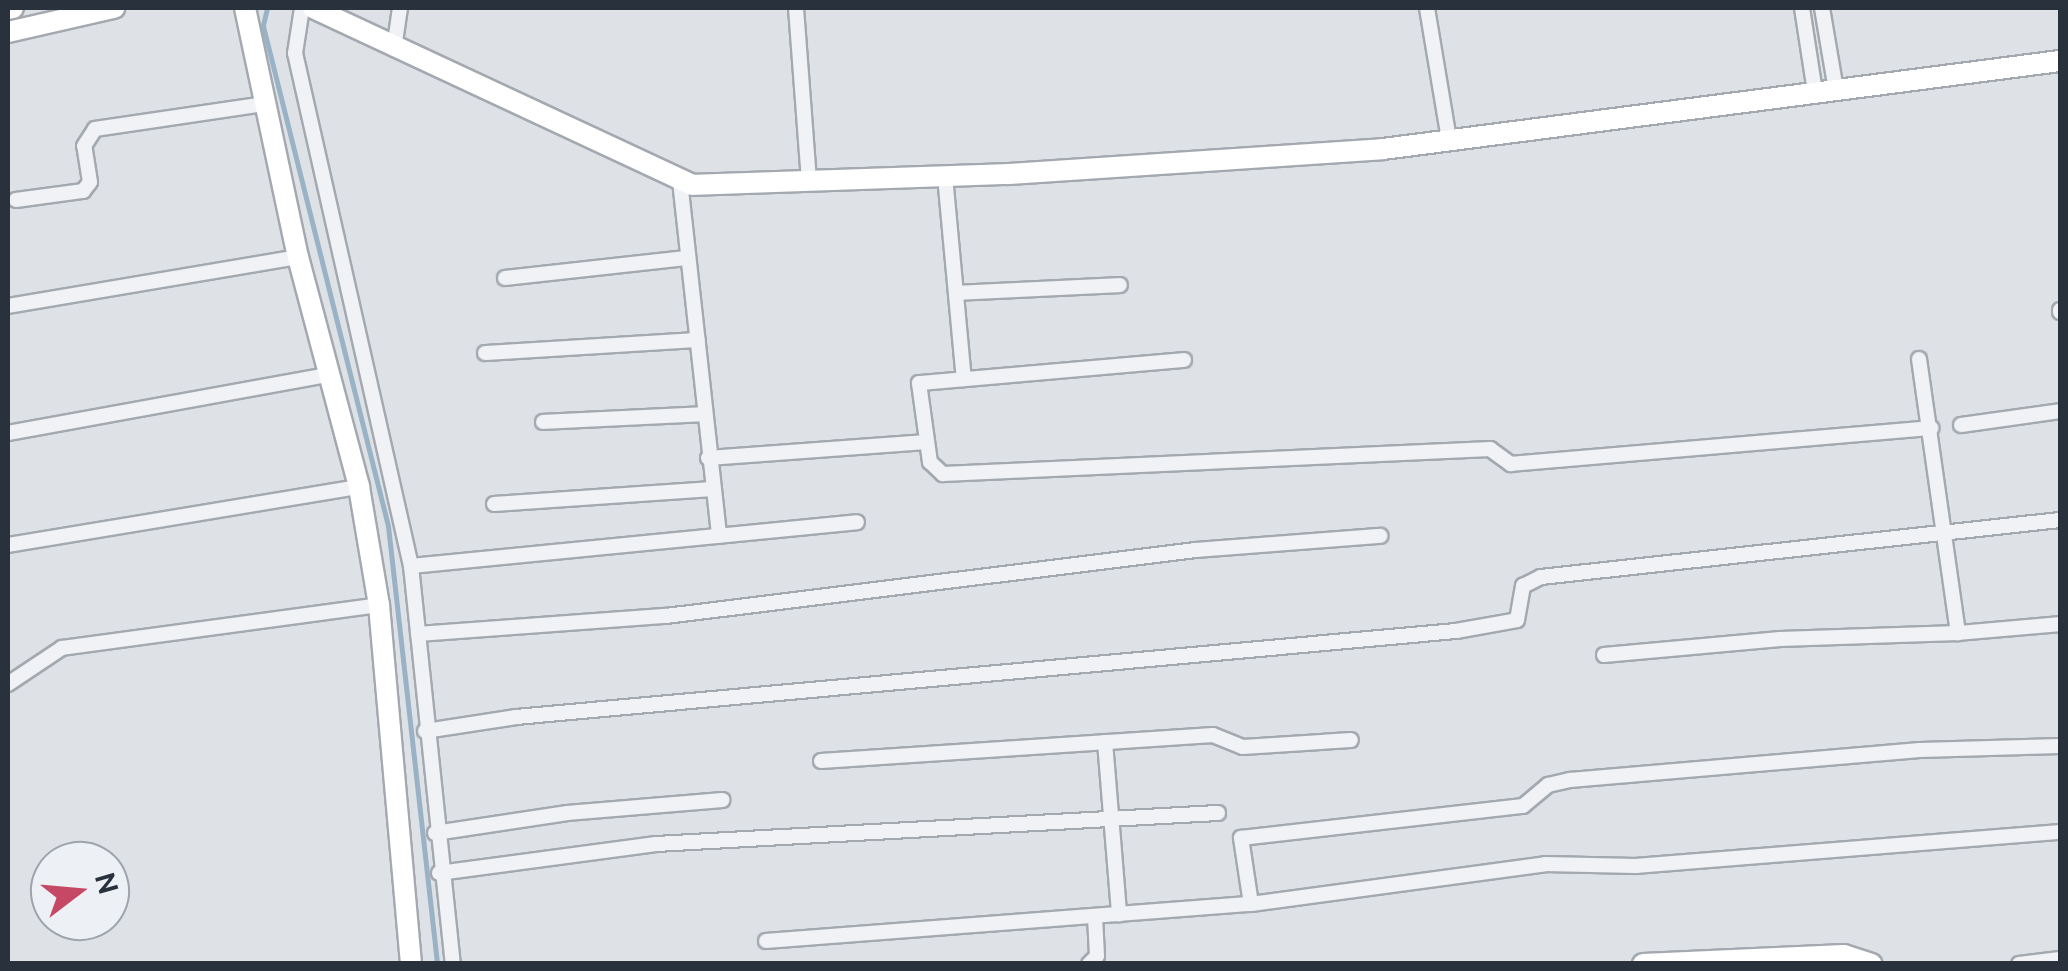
<!DOCTYPE html>
<style>
body{margin:0}
#map{position:relative;width:2068px;height:971px;overflow:hidden;background:#dee2e6;font-family:Ubuntu,sans-serif}
div>[style]{position:absolute}
[style*='--x']{left:calc(var(--x)*1px);top:calc(var(--y)*1px);width:calc(var(--w)*1px);rotate:calc(var(--a)*1deg)}
.stream>*{height:5px;margin:-2.5px;padding:0 2.5px;transform-origin:2.5px;border-radius:2.5px;background:#9ab2c5}
.roads{filter:drop-shadow(2px 0 #a4a9b0) drop-shadow(-2px 0 #a4a9b0) drop-shadow(0 2px #a4a9b0) drop-shadow(0 -2px #a4a9b0)}
.street>*{height:14px;margin:-7px;padding:0 7px;transform-origin:7px;border-radius:7px;background:#f0f2f5}
.secondary>*{height:20px;margin:-10px;padding:0 10px;transform-origin:10px;border-radius:10px;background:#fff}
span{translate:-50% -50%;white-space:nowrap;text-align:center;line-height:1.15;-webkit-text-stroke:8px #edf0f4;paint-order:stroke}
.frame{position:absolute;inset:0;border:10px solid #28313c;pointer-events:none}
.north{position:absolute;left:30px;top:841px;width:100px;height:100px;box-sizing:border-box;background:#edf0f4;border:2px solid #9ea4aa;border-radius:50%;rotate:74deg;font-size:28px;font-weight:700;line-height:40px;text-align:center;color:#28313c}
.north::after{content:'';display:block;margin:auto;width:35px;height:45px;background:#c54964;clip-path:polygon(50% 0,100% 100%,50% 72%,0 100%)}
</style>
<div id="map">
<div class="stream">
<div style="--x:267;--y:8;--w:18;--a:103"></div>
<div style="--x:263;--y:26;--w:515;--a:75.96"></div>
<div style="--x:388;--y:526;--w:441;--a:83.6"></div>
</div>
<div class="roads">
<div class="street">
<div style="--x:302;--y:8;--w:46;--a:98.8"></div>
<div style="--x:295;--y:53;--w:526;--a:77.26"></div>
<div style="--x:411;--y:566;--w:400;--a:84"></div>
<div style="--x:796;--y:8;--w:174;--a:85.7"></div>
<div style="--x:1427;--y:8;--w:134;--a:80.5"></div>
<div style="--x:1802;--y:8;--w:85;--a:81.2"></div>
<div style="--x:1822;--y:8;--w:83;--a:80.3"></div>
<div style="--x:394;--y:49;--w:41;--a:-81.7"></div>
<div style="--x:945;--y:176;--w:204;--a:84.7"></div>
<div style="--x:680;--y:181;--w:357;--a:83.7"></div>
<div style="--x:16;--y:200;--w:68;--a:-7.7"></div>
<div style="--x:83;--y:191;--w:11;--a:-52"></div>
<div style="--x:90;--y:182;--w:36;--a:-99"></div>
<div style="--x:84;--y:146;--w:20;--a:-57"></div>
<div style="--x:95;--y:129;--w:172;--a:-8.4"></div>
<div style="--x:505;--y:278;--w:182;--a:-6.3"></div>
<div style="--x:956;--y:293;--w:164;--a:-2.8"></div>
<div style="--x:8;--y:306;--w:294;--a:-9.6"></div>
<div style="--x:2060;--y:310;--w:2;--a:90"></div>
<div style="--x:485;--y:353;--w:213;--a:-3.5"></div>
<div style="--x:1919;--y:359;--w:277;--a:81.9"></div>
<div style="--x:1958;--y:633;--w:102;--a:-5"></div>
<div style="--x:1184;--y:360;--w:266;--a:175"></div>
<div style="--x:919;--y:383;--w:80;--a:82.1"></div>
<div style="--x:930;--y:462;--w:18;--a:43"></div>
<div style="--x:943;--y:474;--w:548;--a:-2.62"></div>
<div style="--x:1490;--y:449;--w:26;--a:36"></div>
<div style="--x:1511;--y:464;--w:422;--a:-4.9"></div>
<div style="--x:543;--y:422;--w:162;--a:-2.8"></div>
<div style="--x:1961;--y:425;--w:100;--a:-8"></div>
<div style="--x:8;--y:433;--w:325;--a:-10.3"></div>
<div style="--x:708;--y:458;--w:219;--a:-4.2"></div>
<div style="--x:494;--y:504;--w:219;--a:-3.9"></div>
<div style="--x:8;--y:545;--w:356;--a:-9.4"></div>
<div style="--x:411;--y:566;--w:448;--a:-5.6"></div>
<div style="--x:418;--y:634;--w:249;--a:-4.2"></div>
<div style="--x:666;--y:616;--w:534;--a:-7.1"></div>
<div style="--x:1196;--y:550;--w:185;--a:-4.4"></div>
<div style="--x:1604;--y:655;--w:177;--a:-5.2"></div>
<div style="--x:1780;--y:639;--w:178;--a:-1.9"></div>
<div style="--x:8;--y:684;--w:65;--a:-33.7"></div>
<div style="--x:62;--y:648;--w:320;--a:-7.7"></div>
<div style="--x:425;--y:731;--w:92;--a:-8.7"></div>
<div style="--x:516;--y:717;--w:944;--a:-5.23"></div>
<div style="--x:1456;--y:631;--w:62;--a:-10.2"></div>
<div style="--x:1517;--y:620;--w:35;--a:-80"></div>
<div style="--x:1523;--y:586;--w:20;--a:-27"></div>
<div style="--x:1541;--y:577;--w:522;--a:-6.27"></div>
<div style="--x:1105;--y:742;--w:173;--a:85.3"></div>
<div style="--x:821;--y:761;--w:393;--a:-3.8"></div>
<div style="--x:1213;--y:735;--w:32;--a:22"></div>
<div style="--x:1243;--y:747;--w:108;--a:-3.7"></div>
<div style="--x:435;--y:833;--w:134;--a:-8.6"></div>
<div style="--x:567;--y:813;--w:156;--a:-4.8"></div>
<div style="--x:439;--y:873;--w:219;--a:-7.6"></div>
<div style="--x:656;--y:844;--w:563;--a:-3.16"></div>
<div style="--x:1251;--y:904;--w:67;--a:-98.6"></div>
<div style="--x:1241;--y:838;--w:284;--a:-6.5"></div>
<div style="--x:1523;--y:806;--w:33;--a:-40"></div>
<div style="--x:1548;--y:785;--w:23;--a:-13"></div>
<div style="--x:1570;--y:780;--w:351;--a:-4.9"></div>
<div style="--x:1920;--y:750;--w:140;--a:-1.6"></div>
<div style="--x:766;--y:941;--w:486;--a:-4.4"></div>
<div style="--x:1251;--y:904;--w:297;--a:-7.7"></div>
<div style="--x:1545;--y:864;--w:91;--a:1.3"></div>
<div style="--x:1636;--y:866;--w:425;--a:-4.6"></div>
<div style="--x:1089;--y:964;--w:11;--a:-45"></div>
<div style="--x:1097;--y:956;--w:40;--a:-92.9"></div>
<div style="--x:2019;--y:964;--w:41;--a:-7"></div>
</div>
<div class="secondary">
<div style="--x:245;--y:8;--w:255;--a:78"></div>
<div style="--x:298;--y:257;--w:238;--a:75.1"></div>
<div style="--x:359;--y:487;--w:120;--a:80.4"></div>
<div style="--x:379;--y:605;--w:360;--a:84.9"></div>
<div style="--x:313;--y:8;--w:418;--a:25"></div>
<div style="--x:692;--y:185;--w:316;--a:-2"></div>
<div style="--x:1008;--y:174;--w:376;--a:-3.8"></div>
<div style="--x:1383;--y:149;--w:683;--a:-7.41"></div>
<div style="--x:8;--y:9;--w:5;--a:-11"></div>
<div style="--x:8;--y:32;--w:109;--a:-12.8"></div>
<div style="--x:1643;--y:964;--w:201;--a:-2.6"></div>
<div style="--x:1844;--y:955;--w:29;--a:18"></div>
</div>
</div>
<div class="frame"></div>
<div class="north">N</div>
</div>
